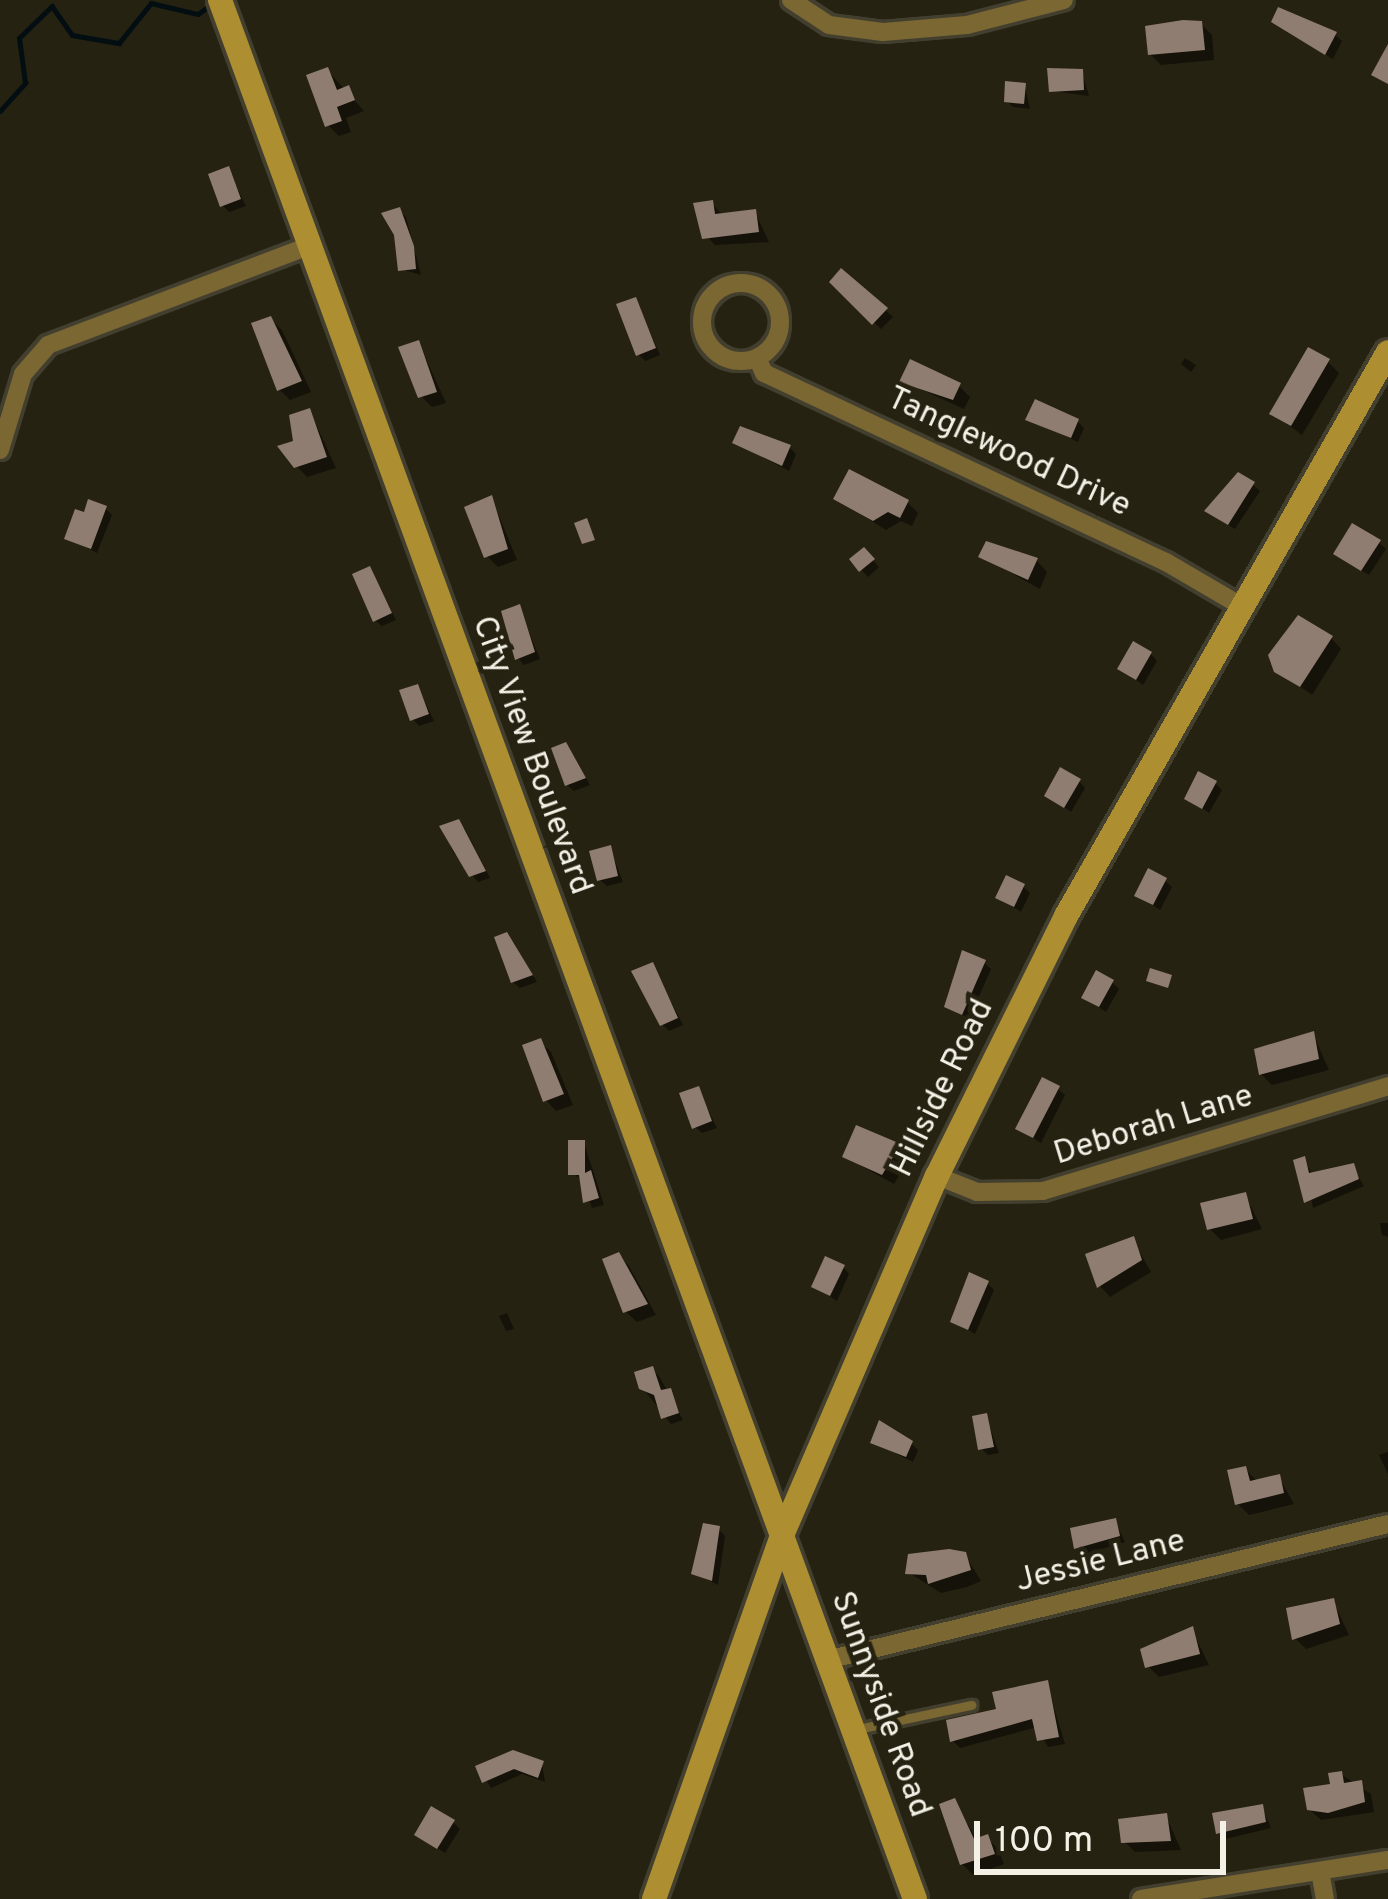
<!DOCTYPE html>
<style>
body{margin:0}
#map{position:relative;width:1388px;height:1899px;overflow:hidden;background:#262211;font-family:Overpass,sans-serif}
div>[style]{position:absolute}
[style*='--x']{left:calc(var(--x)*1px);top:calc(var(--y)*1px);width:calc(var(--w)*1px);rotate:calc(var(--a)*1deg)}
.shadow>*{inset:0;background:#0007}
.stream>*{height:4.5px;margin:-2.25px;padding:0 2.25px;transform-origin:2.25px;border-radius:2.25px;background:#020e11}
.building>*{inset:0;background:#907d71}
.roads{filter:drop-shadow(3px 0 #433f2f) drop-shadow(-3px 0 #433f2f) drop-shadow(0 3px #433f2f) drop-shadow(0 -3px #433f2f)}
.lane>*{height:9px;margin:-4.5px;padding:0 4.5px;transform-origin:4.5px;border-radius:4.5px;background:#7a6732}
.street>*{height:18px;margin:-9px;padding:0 9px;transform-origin:9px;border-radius:9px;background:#7a6732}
.street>.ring{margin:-9px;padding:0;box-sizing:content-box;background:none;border:18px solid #7a6732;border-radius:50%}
.secondary>*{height:24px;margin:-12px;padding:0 12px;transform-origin:12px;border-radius:12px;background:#ad8e31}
span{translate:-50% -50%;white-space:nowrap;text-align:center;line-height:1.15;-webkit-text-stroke:9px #262211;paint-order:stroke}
.street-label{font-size:33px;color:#f4f2e7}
.scale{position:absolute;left:974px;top:1821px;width:252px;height:54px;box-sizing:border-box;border:6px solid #f4f2e7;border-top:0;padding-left:15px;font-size:36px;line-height:42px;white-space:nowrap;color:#f4f2e7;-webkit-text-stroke:9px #262211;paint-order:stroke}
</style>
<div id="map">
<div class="shadow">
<div style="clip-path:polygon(1201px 24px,1212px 35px,1214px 60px,1161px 65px,1150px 54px)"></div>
<div style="clip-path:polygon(1281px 28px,1335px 35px,1342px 41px,1333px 59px)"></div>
<div style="clip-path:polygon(327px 70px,364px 111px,346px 118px,351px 132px,339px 136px,328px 125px)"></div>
<div style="clip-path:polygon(1082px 72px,1089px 96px,1052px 91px)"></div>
<div style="clip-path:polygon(1025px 86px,1030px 109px,1013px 107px,1007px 101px)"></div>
<div style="clip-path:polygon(228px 170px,246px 206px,229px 212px,222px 205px)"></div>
<div style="clip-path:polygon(712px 204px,724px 216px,755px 212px,769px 242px,715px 245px,704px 233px)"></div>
<div style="clip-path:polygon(399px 210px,406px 217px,421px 275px,401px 269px)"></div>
<div style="clip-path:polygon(842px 272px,893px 317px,881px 329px,833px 282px)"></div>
<div style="clip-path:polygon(636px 300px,660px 355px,645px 361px,638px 354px)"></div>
<div style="clip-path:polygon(271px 319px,282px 330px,311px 392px,290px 400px,279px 389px)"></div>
<div style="clip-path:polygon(419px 343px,446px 403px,432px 407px,421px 396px)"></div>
<div style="clip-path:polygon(1185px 358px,1196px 365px,1191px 372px,1181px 364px)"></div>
<div style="clip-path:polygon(1328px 362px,1339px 373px,1302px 435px,1273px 413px)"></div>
<div style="clip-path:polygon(903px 381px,959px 386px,970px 397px,964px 409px)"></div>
<div style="clip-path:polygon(310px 411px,336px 468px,307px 477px,280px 448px,297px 443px)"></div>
<div style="clip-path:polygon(1029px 419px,1078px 422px,1084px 428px,1078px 442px)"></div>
<div style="clip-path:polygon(736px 443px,790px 448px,796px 454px,789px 471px)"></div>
<div style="clip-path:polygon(1253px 485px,1260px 491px,1235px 529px,1215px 517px)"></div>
<div style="clip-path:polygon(492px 499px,517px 560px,498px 567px,487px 556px)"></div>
<div style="clip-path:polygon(837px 499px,907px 502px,918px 513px,912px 526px,901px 521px,886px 530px)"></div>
<div style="clip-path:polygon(105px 508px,112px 515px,97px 553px,68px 538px,85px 515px)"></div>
<div style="clip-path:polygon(1379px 543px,1386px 549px,1369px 575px,1343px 560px)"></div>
<div style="clip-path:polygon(864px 551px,879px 567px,868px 577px,853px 560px)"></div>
<div style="clip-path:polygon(982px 557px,1037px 561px,1047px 572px,1040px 589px)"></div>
<div style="clip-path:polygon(370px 569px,396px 620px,382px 626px,375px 620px)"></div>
<div style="clip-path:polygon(519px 608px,540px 659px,524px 665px,518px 658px)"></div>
<div style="clip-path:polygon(1331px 638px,1341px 649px,1312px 695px,1277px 670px)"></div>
<div style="clip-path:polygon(1151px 654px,1157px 661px,1143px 685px,1120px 668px)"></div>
<div style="clip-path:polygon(418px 687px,434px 721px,419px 726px,413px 719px)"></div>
<div style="clip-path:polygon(572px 753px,590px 785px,574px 791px,567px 785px)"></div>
<div style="clip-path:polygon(1079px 781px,1085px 788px,1071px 812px,1048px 796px)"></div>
<div style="clip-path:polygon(1215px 783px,1222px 790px,1209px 813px,1188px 798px)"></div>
<div style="clip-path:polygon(458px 822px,465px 829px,490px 878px,478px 882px,453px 852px,443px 828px)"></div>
<div style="clip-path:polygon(610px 848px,623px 882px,607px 886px,600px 880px)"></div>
<div style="clip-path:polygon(1165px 881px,1172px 887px,1160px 910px,1138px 895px)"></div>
<div style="clip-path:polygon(1023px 887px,1030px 893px,1021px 912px,999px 898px)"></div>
<div style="clip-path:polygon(513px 942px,537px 982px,520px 988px,513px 982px)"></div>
<div style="clip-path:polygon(984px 963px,991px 969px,969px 1019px,948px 1006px)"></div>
<div style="clip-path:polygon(652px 965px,683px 1025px,669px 1031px,662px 1024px)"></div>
<div style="clip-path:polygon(1112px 982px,1119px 989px,1106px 1012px,1084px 997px)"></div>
<div style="clip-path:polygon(1313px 1034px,1329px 1070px,1272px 1085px,1261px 1074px)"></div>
<div style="clip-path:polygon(540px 1042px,551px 1052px,573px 1105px,556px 1111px,546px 1100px)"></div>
<div style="clip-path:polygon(698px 1089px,717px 1128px,702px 1133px,695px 1127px)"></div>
<div style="clip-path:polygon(1058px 1089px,1065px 1095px,1041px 1143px,1019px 1129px)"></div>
<div style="clip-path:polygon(584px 1143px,604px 1205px,592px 1208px,583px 1180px,571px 1173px)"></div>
<div style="clip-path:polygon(899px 1147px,910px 1158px,894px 1184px,845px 1157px)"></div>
<div style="clip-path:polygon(1304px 1160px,1313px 1175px,1353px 1167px,1364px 1186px,1313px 1208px)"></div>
<div style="clip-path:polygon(1245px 1195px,1262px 1229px,1221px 1240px,1210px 1229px)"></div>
<div style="clip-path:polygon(1380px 1223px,1388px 1223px,1388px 1237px,1382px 1235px)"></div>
<div style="clip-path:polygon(1133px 1240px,1151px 1272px,1110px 1297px,1100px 1286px)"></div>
<div style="clip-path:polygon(618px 1255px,629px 1266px,656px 1315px,637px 1322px,626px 1312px)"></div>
<div style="clip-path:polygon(843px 1267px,849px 1274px,837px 1301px,814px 1286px)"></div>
<div style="clip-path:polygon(988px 1284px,994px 1290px,975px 1334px,954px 1321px)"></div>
<div style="clip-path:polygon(507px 1313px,514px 1329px,506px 1331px,499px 1316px)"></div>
<div style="clip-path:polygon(652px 1370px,659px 1376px,683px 1420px,671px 1424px,642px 1387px)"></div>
<div style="clip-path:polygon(986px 1416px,999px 1453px,988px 1455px,981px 1448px)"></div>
<div style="clip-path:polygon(873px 1442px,911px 1443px,918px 1450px,913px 1462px)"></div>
<div style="clip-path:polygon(1388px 1452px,1388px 1474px,1379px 1455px)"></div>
<div style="clip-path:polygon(1245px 1469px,1256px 1480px,1279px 1477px,1294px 1504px,1249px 1515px,1238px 1504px)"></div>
<div style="clip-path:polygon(1115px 1521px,1125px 1542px,1084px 1554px,1077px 1547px)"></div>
<div style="clip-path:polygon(718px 1529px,725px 1536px,718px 1585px,694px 1573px)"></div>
<div style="clip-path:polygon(965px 1555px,981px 1581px,967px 1587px,941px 1593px,908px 1572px)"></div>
<div style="clip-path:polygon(1333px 1601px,1349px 1635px,1306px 1649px,1295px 1638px)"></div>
<div style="clip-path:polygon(1192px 1630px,1209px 1665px,1159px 1677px,1148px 1666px)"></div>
<div style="clip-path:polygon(1047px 1684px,1065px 1744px,1048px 1747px,1037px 1727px,960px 1748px,952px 1740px)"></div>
<div style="clip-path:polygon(542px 1764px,545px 1782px,522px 1774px,491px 1788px,479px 1768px)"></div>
<div style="clip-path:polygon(1341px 1774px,1371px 1794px,1374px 1812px,1321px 1820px,1309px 1809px)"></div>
<div style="clip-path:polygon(954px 1802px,978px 1841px,987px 1838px,998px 1849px,1004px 1864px,973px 1875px,962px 1864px)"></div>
<div style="clip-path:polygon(1262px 1807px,1271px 1828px,1225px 1839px,1219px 1833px)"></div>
<div style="clip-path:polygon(1166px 1816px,1181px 1850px,1135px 1852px,1124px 1841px)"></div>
<div style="clip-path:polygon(453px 1822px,460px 1829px,445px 1853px,417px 1835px)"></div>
</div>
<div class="stream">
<div style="--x:0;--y:111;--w:38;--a:-48"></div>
<div style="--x:25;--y:83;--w:45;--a:-97.6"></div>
<div style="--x:19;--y:38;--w:46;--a:-44.1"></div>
<div style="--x:52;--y:6;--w:35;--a:55"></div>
<div style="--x:72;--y:35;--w:48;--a:9.7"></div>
<div style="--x:119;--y:43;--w:51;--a:-51.3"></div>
<div style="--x:151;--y:3;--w:48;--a:13.2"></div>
<div style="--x:198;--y:14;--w:19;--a:-36"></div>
</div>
<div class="building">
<div style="clip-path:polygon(1278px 7px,1337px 32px,1325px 55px,1271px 22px)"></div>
<div style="clip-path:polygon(1183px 20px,1202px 21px,1205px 50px,1148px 55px,1145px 26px)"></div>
<div style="clip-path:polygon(1388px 44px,1388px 84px,1371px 75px)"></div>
<div style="clip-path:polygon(328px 67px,337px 90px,349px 85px,355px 100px,337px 107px,342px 121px,325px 127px,306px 75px)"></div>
<div style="clip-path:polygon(1047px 68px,1083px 69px,1084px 90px,1049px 92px)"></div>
<div style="clip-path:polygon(1005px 81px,1026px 83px,1024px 104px,1004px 102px)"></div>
<div style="clip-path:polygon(229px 166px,241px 199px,220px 207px,208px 174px)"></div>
<div style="clip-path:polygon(713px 200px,715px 214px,756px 209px,759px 232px,702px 239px,693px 203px)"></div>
<div style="clip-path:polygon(400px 207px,414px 246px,416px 269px,398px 271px,394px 235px,381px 213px)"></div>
<div style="clip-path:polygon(841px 268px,888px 308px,872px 325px,829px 282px)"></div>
<div style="clip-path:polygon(636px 297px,656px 348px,636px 356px,616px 304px)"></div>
<div style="clip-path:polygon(271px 316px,302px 381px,277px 391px,251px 323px)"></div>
<div style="clip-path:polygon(419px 340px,437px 392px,418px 398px,398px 347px)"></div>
<div style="clip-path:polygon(1308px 347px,1330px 359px,1291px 426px,1269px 414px)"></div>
<div style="clip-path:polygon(910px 359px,961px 383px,953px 400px,899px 382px)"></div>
<div style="clip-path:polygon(1035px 399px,1079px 419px,1071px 438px,1025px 420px)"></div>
<div style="clip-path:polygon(310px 408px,327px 457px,294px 468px,277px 446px,293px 441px,289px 415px)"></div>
<div style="clip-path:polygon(740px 426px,791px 445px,782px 466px,732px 443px)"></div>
<div style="clip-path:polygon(849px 469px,909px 500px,900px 518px,888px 512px,873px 521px,833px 499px)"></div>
<div style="clip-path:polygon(1238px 472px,1255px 482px,1228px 525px,1204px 511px)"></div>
<div style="clip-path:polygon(492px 495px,508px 549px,484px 558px,464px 507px)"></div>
<div style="clip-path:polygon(88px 499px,107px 506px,91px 549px,64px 539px,75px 509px,84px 512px)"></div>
<div style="clip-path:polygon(587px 518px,595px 540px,582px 544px,574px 523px)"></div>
<div style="clip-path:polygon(1352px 523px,1381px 540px,1361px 571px,1333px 554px)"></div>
<div style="clip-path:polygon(986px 541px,1038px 558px,1028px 580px,978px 557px)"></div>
<div style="clip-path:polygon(864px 547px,875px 559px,859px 572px,849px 559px)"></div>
<div style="clip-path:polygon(370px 566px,392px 613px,373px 622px,352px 574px)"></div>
<div style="clip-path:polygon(520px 604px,535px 652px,515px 660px,501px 611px)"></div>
<div style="clip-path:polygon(1298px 615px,1333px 636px,1300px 687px,1274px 672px,1268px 655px)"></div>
<div style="clip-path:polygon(1133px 641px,1152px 652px,1136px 680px,1117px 669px)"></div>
<div style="clip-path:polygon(418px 684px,429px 714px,410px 721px,399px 690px)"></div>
<div style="clip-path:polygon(566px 742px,586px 778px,565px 786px,551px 748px)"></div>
<div style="clip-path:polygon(1060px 767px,1081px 779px,1064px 808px,1044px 796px)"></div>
<div style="clip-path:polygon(1198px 771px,1217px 781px,1202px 809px,1184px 799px)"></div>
<div style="clip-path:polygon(459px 819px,486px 871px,469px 877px,439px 826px)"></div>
<div style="clip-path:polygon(611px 845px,618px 876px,597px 881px,589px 851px)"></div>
<div style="clip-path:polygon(1148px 868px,1167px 878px,1153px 905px,1134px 896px)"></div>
<div style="clip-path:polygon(1006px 875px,1025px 884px,1014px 907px,995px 898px)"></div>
<div style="clip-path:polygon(507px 932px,533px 975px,511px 983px,494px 937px)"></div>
<div style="clip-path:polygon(962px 950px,986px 960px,962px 1015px,944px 1007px)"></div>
<div style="clip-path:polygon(653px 962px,678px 1018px,660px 1026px,631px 971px)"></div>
<div style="clip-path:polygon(1150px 968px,1172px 975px,1168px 988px,1146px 981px)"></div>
<div style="clip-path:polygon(1096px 970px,1114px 980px,1099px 1007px,1081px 998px)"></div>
<div style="clip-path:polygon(1314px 1031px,1319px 1059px,1259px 1075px,1254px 1049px)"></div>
<div style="clip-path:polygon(541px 1038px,564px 1094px,543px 1102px,522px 1045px)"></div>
<div style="clip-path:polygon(1042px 1077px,1060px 1086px,1033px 1138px,1015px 1129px)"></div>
<div style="clip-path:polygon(699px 1086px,712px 1121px,692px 1129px,679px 1093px)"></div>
<div style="clip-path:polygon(856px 1125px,901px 1144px,882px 1175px,842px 1157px)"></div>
<div style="clip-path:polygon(568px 1140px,585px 1140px,585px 1173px,591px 1170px,599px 1198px,583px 1203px,579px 1175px,568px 1175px)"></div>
<div style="clip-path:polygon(1305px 1156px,1309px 1173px,1354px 1163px,1359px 1179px,1304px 1203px,1293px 1160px)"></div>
<div style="clip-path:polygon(1246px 1192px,1253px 1219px,1207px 1230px,1200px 1203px)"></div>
<div style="clip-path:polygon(1134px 1236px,1142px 1260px,1097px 1288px,1085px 1254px)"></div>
<div style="clip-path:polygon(619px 1252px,648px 1304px,623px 1313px,602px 1259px)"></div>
<div style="clip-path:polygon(825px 1256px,845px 1265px,830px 1296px,811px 1287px)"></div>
<div style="clip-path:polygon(969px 1272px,989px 1281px,968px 1330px,950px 1322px)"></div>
<div style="clip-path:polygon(653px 1366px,661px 1390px,671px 1388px,679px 1413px,661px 1419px,654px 1395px,639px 1389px,634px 1372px)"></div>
<div style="clip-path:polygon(987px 1413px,994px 1447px,978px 1450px,972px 1416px)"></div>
<div style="clip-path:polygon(879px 1420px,913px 1441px,906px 1457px,870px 1443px)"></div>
<div style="clip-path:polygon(1246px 1466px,1250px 1481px,1280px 1474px,1284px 1493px,1235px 1505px,1227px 1470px)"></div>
<div style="clip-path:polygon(1116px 1518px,1120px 1536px,1074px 1549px,1070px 1528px)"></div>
<div style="clip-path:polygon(703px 1523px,720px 1526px,712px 1581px,691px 1574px)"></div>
<div style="clip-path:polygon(949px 1549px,966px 1552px,971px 1570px,928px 1584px,926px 1575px,905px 1574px,908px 1554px)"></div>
<div style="clip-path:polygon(1334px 1598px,1340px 1624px,1292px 1640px,1286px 1608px)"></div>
<div style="clip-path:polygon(1193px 1626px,1200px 1654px,1145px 1668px,1140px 1649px)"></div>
<div style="clip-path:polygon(1048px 1680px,1059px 1737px,1037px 1741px,1032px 1719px,950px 1742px,946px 1720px,996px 1709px,992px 1692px)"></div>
<div style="clip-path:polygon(513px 1750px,544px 1761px,538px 1778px,514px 1769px,482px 1783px,475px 1766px)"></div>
<div style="clip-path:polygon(1342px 1771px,1344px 1783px,1362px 1780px,1365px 1802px,1328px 1813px,1307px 1810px,1303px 1788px,1330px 1784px,1328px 1773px)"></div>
<div style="clip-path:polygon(955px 1798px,974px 1839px,988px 1834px,995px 1854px,960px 1865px,939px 1804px)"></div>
<div style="clip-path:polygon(1263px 1804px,1266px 1822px,1216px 1834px,1212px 1813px)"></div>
<div style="clip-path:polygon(431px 1806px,455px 1820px,437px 1849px,414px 1835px)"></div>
<div style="clip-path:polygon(1167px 1813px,1171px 1841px,1121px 1843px,1118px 1819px)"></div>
</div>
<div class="roads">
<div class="lane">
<div style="--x:858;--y:1729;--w:116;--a:-12"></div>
</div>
<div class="street">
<div style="--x:791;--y:0;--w:45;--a:33.3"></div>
<div style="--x:829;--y:25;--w:54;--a:7.4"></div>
<div style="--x:883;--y:32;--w:84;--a:-4.8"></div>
<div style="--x:967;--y:25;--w:100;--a:-14.5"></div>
<div class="ring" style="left:702px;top:283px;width:60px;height:60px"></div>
<div style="--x:757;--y:358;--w:17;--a:65"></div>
<div style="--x:764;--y:373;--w:444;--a:25.2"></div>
<div style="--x:1166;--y:562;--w:83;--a:30.3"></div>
<div style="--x:0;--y:450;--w:79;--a:-73.2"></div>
<div style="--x:23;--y:374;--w:38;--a:-49"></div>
<div style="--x:48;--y:345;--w:276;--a:-20.8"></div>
<div style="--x:937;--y:1176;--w:43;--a:21.8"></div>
<div style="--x:977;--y:1192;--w:66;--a:-0.9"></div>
<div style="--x:1043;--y:1191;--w:361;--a:-16.9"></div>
<div style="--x:827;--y:1660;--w:577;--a:-13.63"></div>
<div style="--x:1320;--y:1871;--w:28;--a:80"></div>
<div style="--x:1141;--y:1899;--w:250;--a:-9"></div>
</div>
<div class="secondary">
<div style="--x:220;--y:0;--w:2022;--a:69.9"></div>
<div style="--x:654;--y:1899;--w:388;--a:-70.6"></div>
<div style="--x:783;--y:1533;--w:389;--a:-66.7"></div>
<div style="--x:937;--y:1176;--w:290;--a:-63.6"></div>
<div style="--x:1066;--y:916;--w:649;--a:-60.28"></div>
</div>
</div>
<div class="street-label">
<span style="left:1008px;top:454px;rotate:25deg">Tanglewood Drive</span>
<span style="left:530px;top:756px;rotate:70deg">City View Boulevard</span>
<span style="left:944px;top:1089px;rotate:-64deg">Hillside Road</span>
<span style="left:1154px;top:1127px;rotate:-17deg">Deborah Lane</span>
<span style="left:1101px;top:1563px;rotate:-14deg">Jessie Lane</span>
<span style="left:879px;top:1705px;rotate:70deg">Sunnyside Road</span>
</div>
<div class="scale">100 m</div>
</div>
